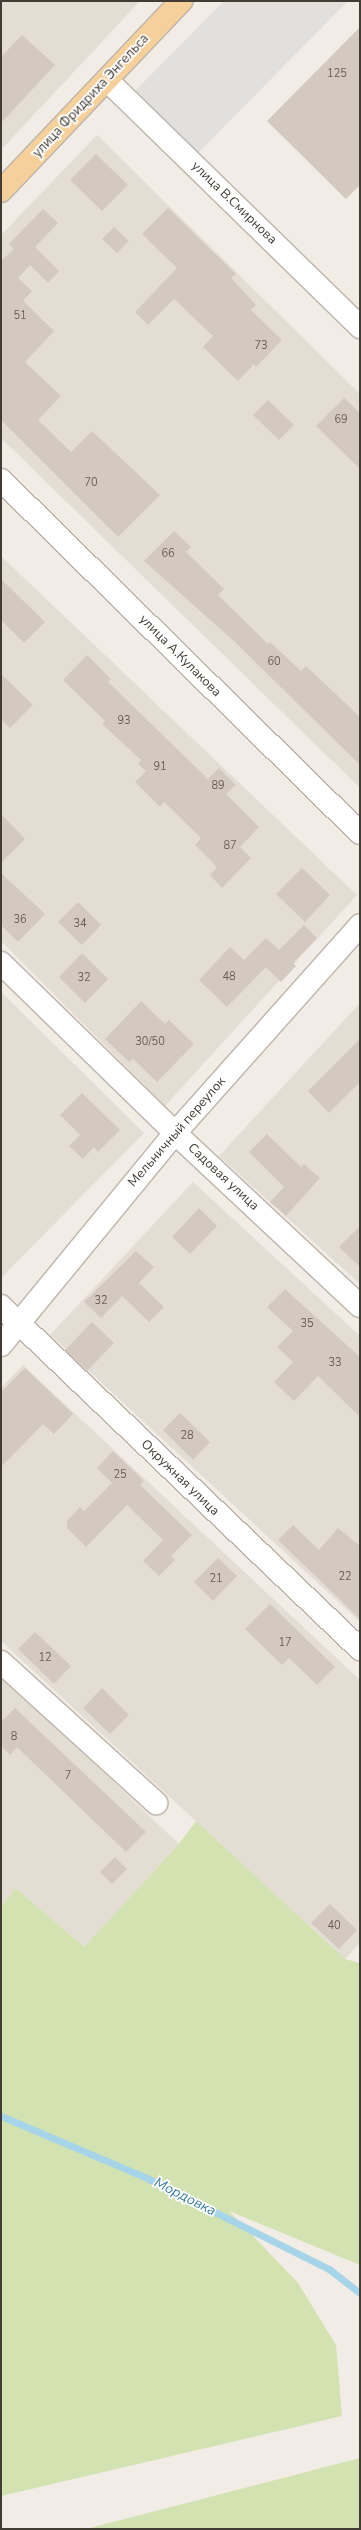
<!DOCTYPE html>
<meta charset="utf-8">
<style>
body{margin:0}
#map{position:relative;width:361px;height:2530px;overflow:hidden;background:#f1ece5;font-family:"Nunito Sans",sans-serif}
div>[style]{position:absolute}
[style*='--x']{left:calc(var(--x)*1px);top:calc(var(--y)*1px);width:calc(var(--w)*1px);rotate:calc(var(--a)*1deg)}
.residential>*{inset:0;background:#e4ddd4}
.green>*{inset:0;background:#d2e2b1}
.parking>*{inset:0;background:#e2dfdd}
.stream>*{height:7px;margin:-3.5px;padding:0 3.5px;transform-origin:3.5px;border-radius:3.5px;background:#a6d5e9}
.building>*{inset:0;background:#d4c9bf}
.roads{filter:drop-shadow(1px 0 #beb5ac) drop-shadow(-1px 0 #beb5ac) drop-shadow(0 1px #beb5ac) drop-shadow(0 -1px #beb5ac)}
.minor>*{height:22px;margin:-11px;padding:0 11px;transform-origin:11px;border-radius:11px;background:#fff}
.major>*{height:22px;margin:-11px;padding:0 11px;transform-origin:11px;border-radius:11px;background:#f5d09a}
span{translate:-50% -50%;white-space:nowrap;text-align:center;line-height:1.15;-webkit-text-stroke:3.5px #fff;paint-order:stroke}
.number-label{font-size:11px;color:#675f58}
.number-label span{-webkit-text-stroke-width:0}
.street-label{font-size:13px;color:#433c35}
.water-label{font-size:14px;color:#377d9d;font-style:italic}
.frame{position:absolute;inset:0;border:2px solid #433c35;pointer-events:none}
</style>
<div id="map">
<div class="residential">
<div style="clip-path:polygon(1px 1px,140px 1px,1px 150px)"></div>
<div style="clip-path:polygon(97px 135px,360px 394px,360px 788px,1px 438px,1px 235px)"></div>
<div style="clip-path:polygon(1px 556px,357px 895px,165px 1106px,1px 941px)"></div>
<div style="clip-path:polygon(1px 992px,144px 1133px,1px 1278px)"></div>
<div style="clip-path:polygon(360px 1003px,360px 1284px,219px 1156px)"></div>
<div style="clip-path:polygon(193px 1182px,360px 1336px,360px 1622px,50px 1335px)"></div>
<div style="clip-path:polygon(23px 1365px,360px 1680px,360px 1943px,345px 1959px,1px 1641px,1px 1388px)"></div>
<div style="clip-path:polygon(1px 1675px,179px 1844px,84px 1947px,16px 1888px,1px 1907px)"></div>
</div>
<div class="green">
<div style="clip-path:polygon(196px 1821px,345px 1959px,360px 1963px,360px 2265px,229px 2211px,298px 2283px,336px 2345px,342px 2416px,1px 2496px,1px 1907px,16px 1888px,84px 1947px,179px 1844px)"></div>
<div style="clip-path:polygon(360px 2458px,360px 2529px,86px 2529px)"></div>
</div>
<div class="parking">
<div style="clip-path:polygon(224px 1px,348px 1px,198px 153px,135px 91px)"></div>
</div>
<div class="stream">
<div style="--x:1;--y:2116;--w:159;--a:23"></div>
<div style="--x:147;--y:2178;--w:203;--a:26.6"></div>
<div style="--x:329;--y:2269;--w:39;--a:38"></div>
</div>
<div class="building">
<div style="clip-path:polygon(360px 27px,360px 185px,346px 199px,267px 121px)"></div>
<div style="clip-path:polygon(22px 35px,55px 65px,1px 123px,1px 57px)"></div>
<div style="clip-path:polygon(96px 154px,128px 185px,102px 211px,70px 180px)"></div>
<div style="clip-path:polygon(168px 208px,236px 274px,231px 278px,256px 305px,251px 310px,282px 340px,256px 367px,254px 364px,238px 381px,203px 347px,213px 336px,174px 299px,148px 325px,135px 312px,177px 268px,142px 234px)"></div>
<div style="clip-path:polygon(43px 209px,58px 223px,35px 247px,59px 271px,48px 283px,30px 265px,18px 278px,32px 291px,23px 301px,54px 331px,25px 362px,61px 396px,38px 420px,71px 452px,92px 431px,160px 495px,118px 537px,1px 420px,1px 261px,14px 249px,9px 244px)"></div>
<div style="clip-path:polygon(114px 227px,129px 241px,117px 253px,102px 239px)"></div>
<div style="clip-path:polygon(344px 398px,360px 413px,360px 469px,316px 426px)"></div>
<div style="clip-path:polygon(268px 400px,294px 425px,279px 440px,253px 415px)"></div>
<div style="clip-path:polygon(174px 531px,191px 547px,186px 552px,224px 589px,218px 595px,268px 644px,270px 642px,301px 671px,306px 666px,360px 717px,360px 765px,235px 642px,144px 561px)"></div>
<div style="clip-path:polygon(1px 579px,45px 622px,24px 643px,1px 620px)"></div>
<div style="clip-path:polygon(87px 655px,111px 679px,108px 682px,208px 779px,219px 768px,236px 785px,226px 794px,259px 827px,240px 847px,251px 858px,222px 888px,210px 875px,217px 867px,195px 845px,201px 838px,164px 802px,160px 807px,135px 782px,146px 771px,138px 764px,141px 760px,102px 724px,105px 721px,63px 680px)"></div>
<div style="clip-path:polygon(1px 674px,33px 705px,10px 728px,1px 719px)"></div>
<div style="clip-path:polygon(1px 814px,25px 839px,1px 863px)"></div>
<div style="clip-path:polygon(302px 868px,330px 895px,305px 922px,276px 894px)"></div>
<div style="clip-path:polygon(1px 873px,45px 914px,18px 942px,1px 925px)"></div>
<div style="clip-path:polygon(78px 902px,101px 925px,82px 945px,58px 922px)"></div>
<div style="clip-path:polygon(304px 925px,317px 938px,293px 963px,296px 966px,281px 982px,266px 967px,227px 1007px,199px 980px,230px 947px,244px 960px,266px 938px,279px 950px)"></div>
<div style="clip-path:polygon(82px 953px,108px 979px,85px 1003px,59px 977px)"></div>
<div style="clip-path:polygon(141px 1001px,165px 1024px,169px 1020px,194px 1044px,157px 1082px,133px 1059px,129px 1062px,105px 1039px)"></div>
<div style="clip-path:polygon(360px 1039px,360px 1082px,329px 1113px,308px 1091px)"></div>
<div style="clip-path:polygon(82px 1093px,120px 1130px,98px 1152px,94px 1147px,83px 1159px,69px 1146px,80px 1135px,60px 1115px)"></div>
<div style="clip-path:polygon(267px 1134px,301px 1167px,304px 1164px,320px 1178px,286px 1216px,270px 1202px,284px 1187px,249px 1152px)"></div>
<div style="clip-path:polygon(199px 1208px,217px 1226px,190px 1254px,172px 1237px)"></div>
<div style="clip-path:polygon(360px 1226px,360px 1267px,339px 1247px)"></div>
<div style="clip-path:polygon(136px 1251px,154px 1267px,139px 1283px,164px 1307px,149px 1322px,122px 1296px,101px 1318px,84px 1302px)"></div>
<div style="clip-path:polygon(285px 1289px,360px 1357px,360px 1417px,318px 1376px,294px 1401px,274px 1382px,293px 1362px,277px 1347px,293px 1331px,267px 1307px)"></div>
<div style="clip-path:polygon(92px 1322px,114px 1343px,87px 1371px,65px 1350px)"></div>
<div style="clip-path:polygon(25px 1368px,73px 1414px,54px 1434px,43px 1424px,1px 1467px,1px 1392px)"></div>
<div style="clip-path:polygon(180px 1413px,210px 1442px,193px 1460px,163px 1430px)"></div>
<div style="clip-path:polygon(113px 1451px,144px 1481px,140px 1485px,192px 1535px,171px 1556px,175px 1560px,159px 1576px,143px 1561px,163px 1540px,127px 1505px,86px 1547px,67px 1528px,67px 1521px,80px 1507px,84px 1511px,112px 1483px,97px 1468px)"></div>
<div style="clip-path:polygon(293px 1525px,319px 1550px,338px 1528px,360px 1546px,360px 1619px,278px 1540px)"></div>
<div style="clip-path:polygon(218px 1558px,237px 1576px,213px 1601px,194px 1582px)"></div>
<div style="clip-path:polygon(270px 1604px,335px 1667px,317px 1685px,289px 1658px,282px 1665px,245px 1629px)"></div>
<div style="clip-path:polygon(35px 1632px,71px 1666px,54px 1684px,18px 1649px)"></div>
<div style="clip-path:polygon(102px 1688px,129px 1715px,110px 1734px,83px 1708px)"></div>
<div style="clip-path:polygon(15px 1708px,146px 1832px,126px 1852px,17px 1747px,10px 1755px,1px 1746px,1px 1722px)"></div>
<div style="clip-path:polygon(115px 1857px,127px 1869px,112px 1884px,100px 1872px)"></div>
<div style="clip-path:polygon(330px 1904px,357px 1930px,339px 1949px,311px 1923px)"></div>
</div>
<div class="roads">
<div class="minor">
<div style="--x:107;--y:80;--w:354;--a:44.3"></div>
<div style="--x:1;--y:480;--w:503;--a:44.52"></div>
<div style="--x:1;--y:963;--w:243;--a:44.3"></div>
<div style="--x:175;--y:1133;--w:253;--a:43.1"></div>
<div style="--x:1;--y:1306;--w:497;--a:43.7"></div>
<div style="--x:1;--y:1345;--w:274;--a:-50.6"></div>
<div style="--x:175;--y:1133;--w:278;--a:-48.3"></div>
<div style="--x:1;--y:1662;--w:210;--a:42.3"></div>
</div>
<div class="major">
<div style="--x:1;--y:191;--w:262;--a:-46.5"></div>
</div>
</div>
<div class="number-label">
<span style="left:337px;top:74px">125</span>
<span style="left:20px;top:316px">51</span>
<span style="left:261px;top:346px">73</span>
<span style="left:341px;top:420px">69</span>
<span style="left:91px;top:483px">70</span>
<span style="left:168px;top:554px">66</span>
<span style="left:274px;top:662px">60</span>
<span style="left:124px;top:721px">93</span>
<span style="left:160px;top:767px">91</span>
<span style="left:218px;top:786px">89</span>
<span style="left:230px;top:846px">87</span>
<span style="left:20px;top:920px">36</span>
<span style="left:80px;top:924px">34</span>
<span style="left:229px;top:977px">48</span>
<span style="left:84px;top:978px">32</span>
<span style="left:150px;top:1042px">30/50</span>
<span style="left:101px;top:1301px">32</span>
<span style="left:307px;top:1324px">35</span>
<span style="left:335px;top:1363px">33</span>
<span style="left:187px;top:1436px">28</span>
<span style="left:120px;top:1475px">25</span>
<span style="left:345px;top:1577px">22</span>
<span style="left:216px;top:1579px">21</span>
<span style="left:285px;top:1643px">17</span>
<span style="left:45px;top:1658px">12</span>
<span style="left:14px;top:1737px">8</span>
<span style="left:68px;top:1776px">7</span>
<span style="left:334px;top:1926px">40</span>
</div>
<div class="street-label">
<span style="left:91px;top:96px;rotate:-47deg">улица Фридриха Энгельса</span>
<span style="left:234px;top:203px;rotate:44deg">улица В.Смирнова</span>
<span style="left:180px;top:656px;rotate:45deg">улица А.Кулакова</span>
<span style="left:177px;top:1132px;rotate:-49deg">Мельничный переулок</span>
<span style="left:223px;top:1177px;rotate:43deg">Садовая улица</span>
<span style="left:180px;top:1478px;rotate:44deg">Окружная улица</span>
</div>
<div class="water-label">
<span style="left:185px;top:2197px;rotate:27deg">Мордовка</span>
</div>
<div class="frame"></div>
</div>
